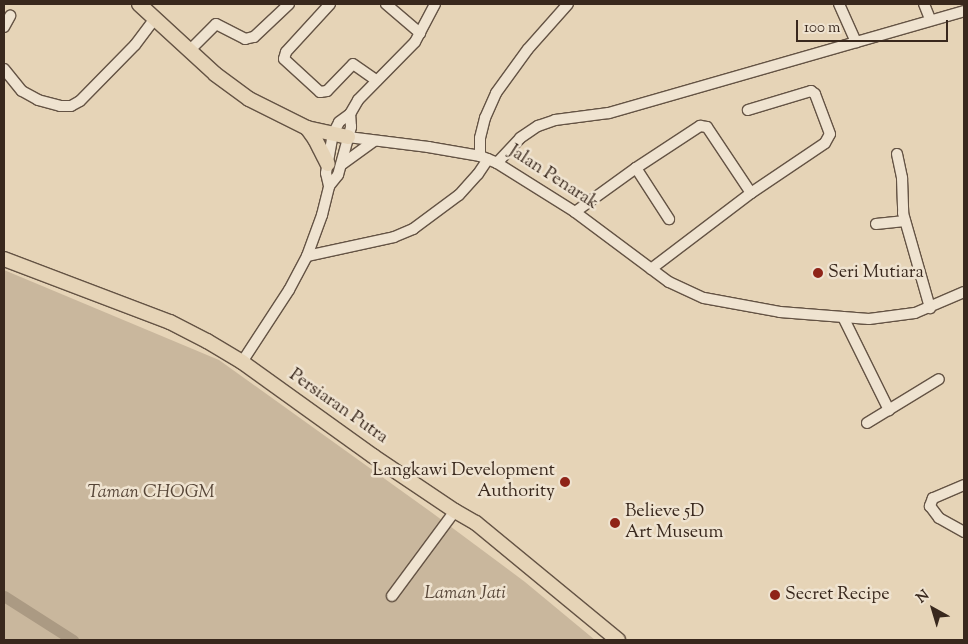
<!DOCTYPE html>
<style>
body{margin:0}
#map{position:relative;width:968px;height:644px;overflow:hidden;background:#e6d4b7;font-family:"Sorts Mill Goudy",serif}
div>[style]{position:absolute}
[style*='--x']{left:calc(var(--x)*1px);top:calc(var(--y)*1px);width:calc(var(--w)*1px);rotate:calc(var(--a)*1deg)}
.green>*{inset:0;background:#c9b79d}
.canal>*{height:11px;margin:-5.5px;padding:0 5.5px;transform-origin:5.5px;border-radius:5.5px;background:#ab9a83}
.roads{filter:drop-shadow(1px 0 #645344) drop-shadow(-1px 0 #645344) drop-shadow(0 1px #645344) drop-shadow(0 -1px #645344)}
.minor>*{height:10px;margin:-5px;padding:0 5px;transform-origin:5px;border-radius:5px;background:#efe3d0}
.major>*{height:14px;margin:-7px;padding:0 7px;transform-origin:7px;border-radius:7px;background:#e6d4b7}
.dots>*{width:14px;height:14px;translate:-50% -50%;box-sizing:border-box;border:2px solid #efe3d0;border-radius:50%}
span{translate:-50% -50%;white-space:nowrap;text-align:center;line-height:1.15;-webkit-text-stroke:5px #efe3d0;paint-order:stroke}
.street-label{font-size:18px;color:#39281d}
.poi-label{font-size:18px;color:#39281d}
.left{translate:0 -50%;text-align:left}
.right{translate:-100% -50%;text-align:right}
.park-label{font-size:18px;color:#564537;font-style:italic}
.frame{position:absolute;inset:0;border:5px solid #39281d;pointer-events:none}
.north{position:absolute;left:908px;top:584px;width:50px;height:50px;-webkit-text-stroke:4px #efe3d0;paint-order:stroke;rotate:321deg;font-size:14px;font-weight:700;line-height:20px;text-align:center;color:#39281d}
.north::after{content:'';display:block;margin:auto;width:18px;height:22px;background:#39281d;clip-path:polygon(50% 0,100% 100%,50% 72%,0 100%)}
.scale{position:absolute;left:796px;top:20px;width:152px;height:22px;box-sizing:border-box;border:2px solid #39281d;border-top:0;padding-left:6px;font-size:15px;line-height:18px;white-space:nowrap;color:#39281d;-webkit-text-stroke:4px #efe3d0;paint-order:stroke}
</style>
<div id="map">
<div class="green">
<div style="clip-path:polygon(4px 270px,219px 360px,431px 512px,525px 582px,595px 640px,4px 640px)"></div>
</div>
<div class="canal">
<div style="--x:4;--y:596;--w:82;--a:32.5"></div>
</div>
<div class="roads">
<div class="minor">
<div style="--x:330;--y:4;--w:65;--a:132.5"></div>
<div style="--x:286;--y:52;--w:7;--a:106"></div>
<div style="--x:284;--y:59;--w:49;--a:42.5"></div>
<div style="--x:320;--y:92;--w:7;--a:-8"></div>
<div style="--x:327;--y:91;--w:37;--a:-46"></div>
<div style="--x:353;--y:64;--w:29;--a:35"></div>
<div style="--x:386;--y:4;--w:45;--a:40.5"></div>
<div style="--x:839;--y:4;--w:42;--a:65.9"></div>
<div style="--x:924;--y:4;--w:16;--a:68"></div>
<div style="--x:4;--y:27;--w:13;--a:-61"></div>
<div style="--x:189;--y:51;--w:38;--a:-45"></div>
<div style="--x:216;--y:24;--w:33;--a:27"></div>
<div style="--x:245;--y:39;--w:9;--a:-13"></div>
<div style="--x:254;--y:37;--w:48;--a:-43.3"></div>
<div style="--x:4;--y:69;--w:28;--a:51"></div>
<div style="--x:22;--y:91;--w:18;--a:29"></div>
<div style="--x:38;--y:100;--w:23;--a:15"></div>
<div style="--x:60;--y:106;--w:11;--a:0"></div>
<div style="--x:71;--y:106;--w:10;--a:-29"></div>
<div style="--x:80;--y:101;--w:78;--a:-45.5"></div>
<div style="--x:135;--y:45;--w:34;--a:-53"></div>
<div style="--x:348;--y:137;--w:81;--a:7.1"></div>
<div style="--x:428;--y:147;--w:53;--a:9.8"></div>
<div style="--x:480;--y:156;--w:18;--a:22"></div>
<div style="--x:497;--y:163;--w:92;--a:32.1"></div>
<div style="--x:575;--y:212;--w:117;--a:36.7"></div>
<div style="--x:669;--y:282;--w:38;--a:25"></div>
<div style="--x:704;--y:298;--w:77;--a:10.4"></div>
<div style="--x:780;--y:312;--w:89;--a:4.5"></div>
<div style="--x:869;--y:319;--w:46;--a:-7.4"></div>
<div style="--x:915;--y:313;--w:53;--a:-23.2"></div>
<div style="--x:897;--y:154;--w:25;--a:78"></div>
<div style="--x:902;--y:178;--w:35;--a:88"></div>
<div style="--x:903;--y:213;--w:99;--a:74.1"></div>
<div style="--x:480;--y:156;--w:18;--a:-90"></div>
<div style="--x:480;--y:138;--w:21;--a:-76"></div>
<div style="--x:485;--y:118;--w:27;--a:-66"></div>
<div style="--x:496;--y:93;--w:54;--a:-54"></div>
<div style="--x:528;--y:49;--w:60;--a:-48.4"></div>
<div style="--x:497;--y:163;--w:34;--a:-47"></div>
<div style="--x:520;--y:138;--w:22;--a:-34"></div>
<div style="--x:538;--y:126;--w:18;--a:-19"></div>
<div style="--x:555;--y:120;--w:54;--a:-7.4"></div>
<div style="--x:609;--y:113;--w:369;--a:-16"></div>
<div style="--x:341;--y:165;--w:41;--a:-36"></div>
<div style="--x:636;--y:168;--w:61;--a:57.1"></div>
<div style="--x:329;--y:186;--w:14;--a:-51"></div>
<div style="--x:338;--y:175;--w:50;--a:-74.8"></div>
<div style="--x:351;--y:127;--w:13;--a:-94"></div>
<div style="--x:575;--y:212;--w:75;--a:-35.8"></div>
<div style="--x:636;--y:168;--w:77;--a:-33.3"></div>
<div style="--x:700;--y:126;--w:7;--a:8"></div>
<div style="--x:707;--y:127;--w:79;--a:56.3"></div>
<div style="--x:876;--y:224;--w:29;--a:-6"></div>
<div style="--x:307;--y:256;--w:89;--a:-12.3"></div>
<div style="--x:394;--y:237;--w:21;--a:-23"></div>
<div style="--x:413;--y:229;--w:57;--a:-36.5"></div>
<div style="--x:459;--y:195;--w:28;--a:-48"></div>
<div style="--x:478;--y:174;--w:18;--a:-56"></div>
<div style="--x:651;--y:269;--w:126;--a:-37.2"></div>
<div style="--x:751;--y:193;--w:89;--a:-34"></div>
<div style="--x:825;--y:143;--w:10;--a:-61"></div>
<div style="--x:830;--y:134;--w:43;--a:-110.6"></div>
<div style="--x:815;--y:94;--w:5;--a:-143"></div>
<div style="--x:811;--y:91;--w:66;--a:163.2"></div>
<div style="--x:843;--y:317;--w:104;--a:63.7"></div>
<div style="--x:242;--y:362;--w:86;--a:-56.9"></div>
<div style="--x:289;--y:290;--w:38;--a:-62"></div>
<div style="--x:307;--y:256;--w:44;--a:-69.9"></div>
<div style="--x:322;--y:215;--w:30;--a:-76"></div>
<div style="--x:329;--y:186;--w:13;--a:-103"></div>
<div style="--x:326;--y:173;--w:40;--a:-80"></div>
<div style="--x:333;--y:134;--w:13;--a:-63"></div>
<div style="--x:339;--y:122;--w:14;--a:-36"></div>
<div style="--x:350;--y:114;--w:16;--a:-60"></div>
<div style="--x:358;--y:100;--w:81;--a:-45.5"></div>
<div style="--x:415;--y:42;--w:43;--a:-62.2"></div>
<div style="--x:867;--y:423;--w:84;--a:-31.4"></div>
<div style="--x:964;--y:485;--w:34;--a:157"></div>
<div style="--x:933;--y:498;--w:9;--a:111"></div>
<div style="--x:930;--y:506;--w:15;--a:53"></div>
<div style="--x:939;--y:518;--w:29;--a:29"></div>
<div style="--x:392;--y:596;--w:106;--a:-53.5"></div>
</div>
<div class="major">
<div style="--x:139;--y:4;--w:103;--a:42.6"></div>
<div style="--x:215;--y:74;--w:42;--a:36.3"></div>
<div style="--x:249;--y:99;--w:65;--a:26.6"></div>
<div style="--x:307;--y:128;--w:42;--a:12.4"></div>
<div style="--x:307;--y:128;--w:14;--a:54"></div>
<div style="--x:315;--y:139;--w:28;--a:63"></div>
<div style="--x:4;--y:259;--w:178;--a:20.8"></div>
<div style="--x:170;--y:322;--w:42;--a:27.2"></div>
<div style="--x:207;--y:341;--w:41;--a:31"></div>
<div style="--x:242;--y:362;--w:161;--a:35.7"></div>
<div style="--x:373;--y:456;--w:99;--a:33.9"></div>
<div style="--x:455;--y:511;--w:24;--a:30"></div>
<div style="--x:476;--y:523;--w:184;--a:39.5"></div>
</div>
</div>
<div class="dots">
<div style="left:818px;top:273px;background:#8f2418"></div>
<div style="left:565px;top:482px;background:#8f2418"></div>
<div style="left:615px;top:523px;background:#8f2418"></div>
<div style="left:775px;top:595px;background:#8f2418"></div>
</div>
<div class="street-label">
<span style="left:553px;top:178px;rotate:33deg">Jalan Penarak</span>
<span style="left:338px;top:407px;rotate:35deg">Persiaran Putra</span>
</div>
<div class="poi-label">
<span class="left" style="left:828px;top:273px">Seri Mutiara</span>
<span class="right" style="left:555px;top:482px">Langkawi Development<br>Authority</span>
<span class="left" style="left:625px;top:523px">Believe 5D<br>Art Museum</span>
<span class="left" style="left:785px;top:595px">Secret Recipe</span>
</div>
<div class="park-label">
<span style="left:151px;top:493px">Taman CHOGM</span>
<span style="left:465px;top:594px">Laman Jati</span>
</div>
<div class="frame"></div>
<div class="north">N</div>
<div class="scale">100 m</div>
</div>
